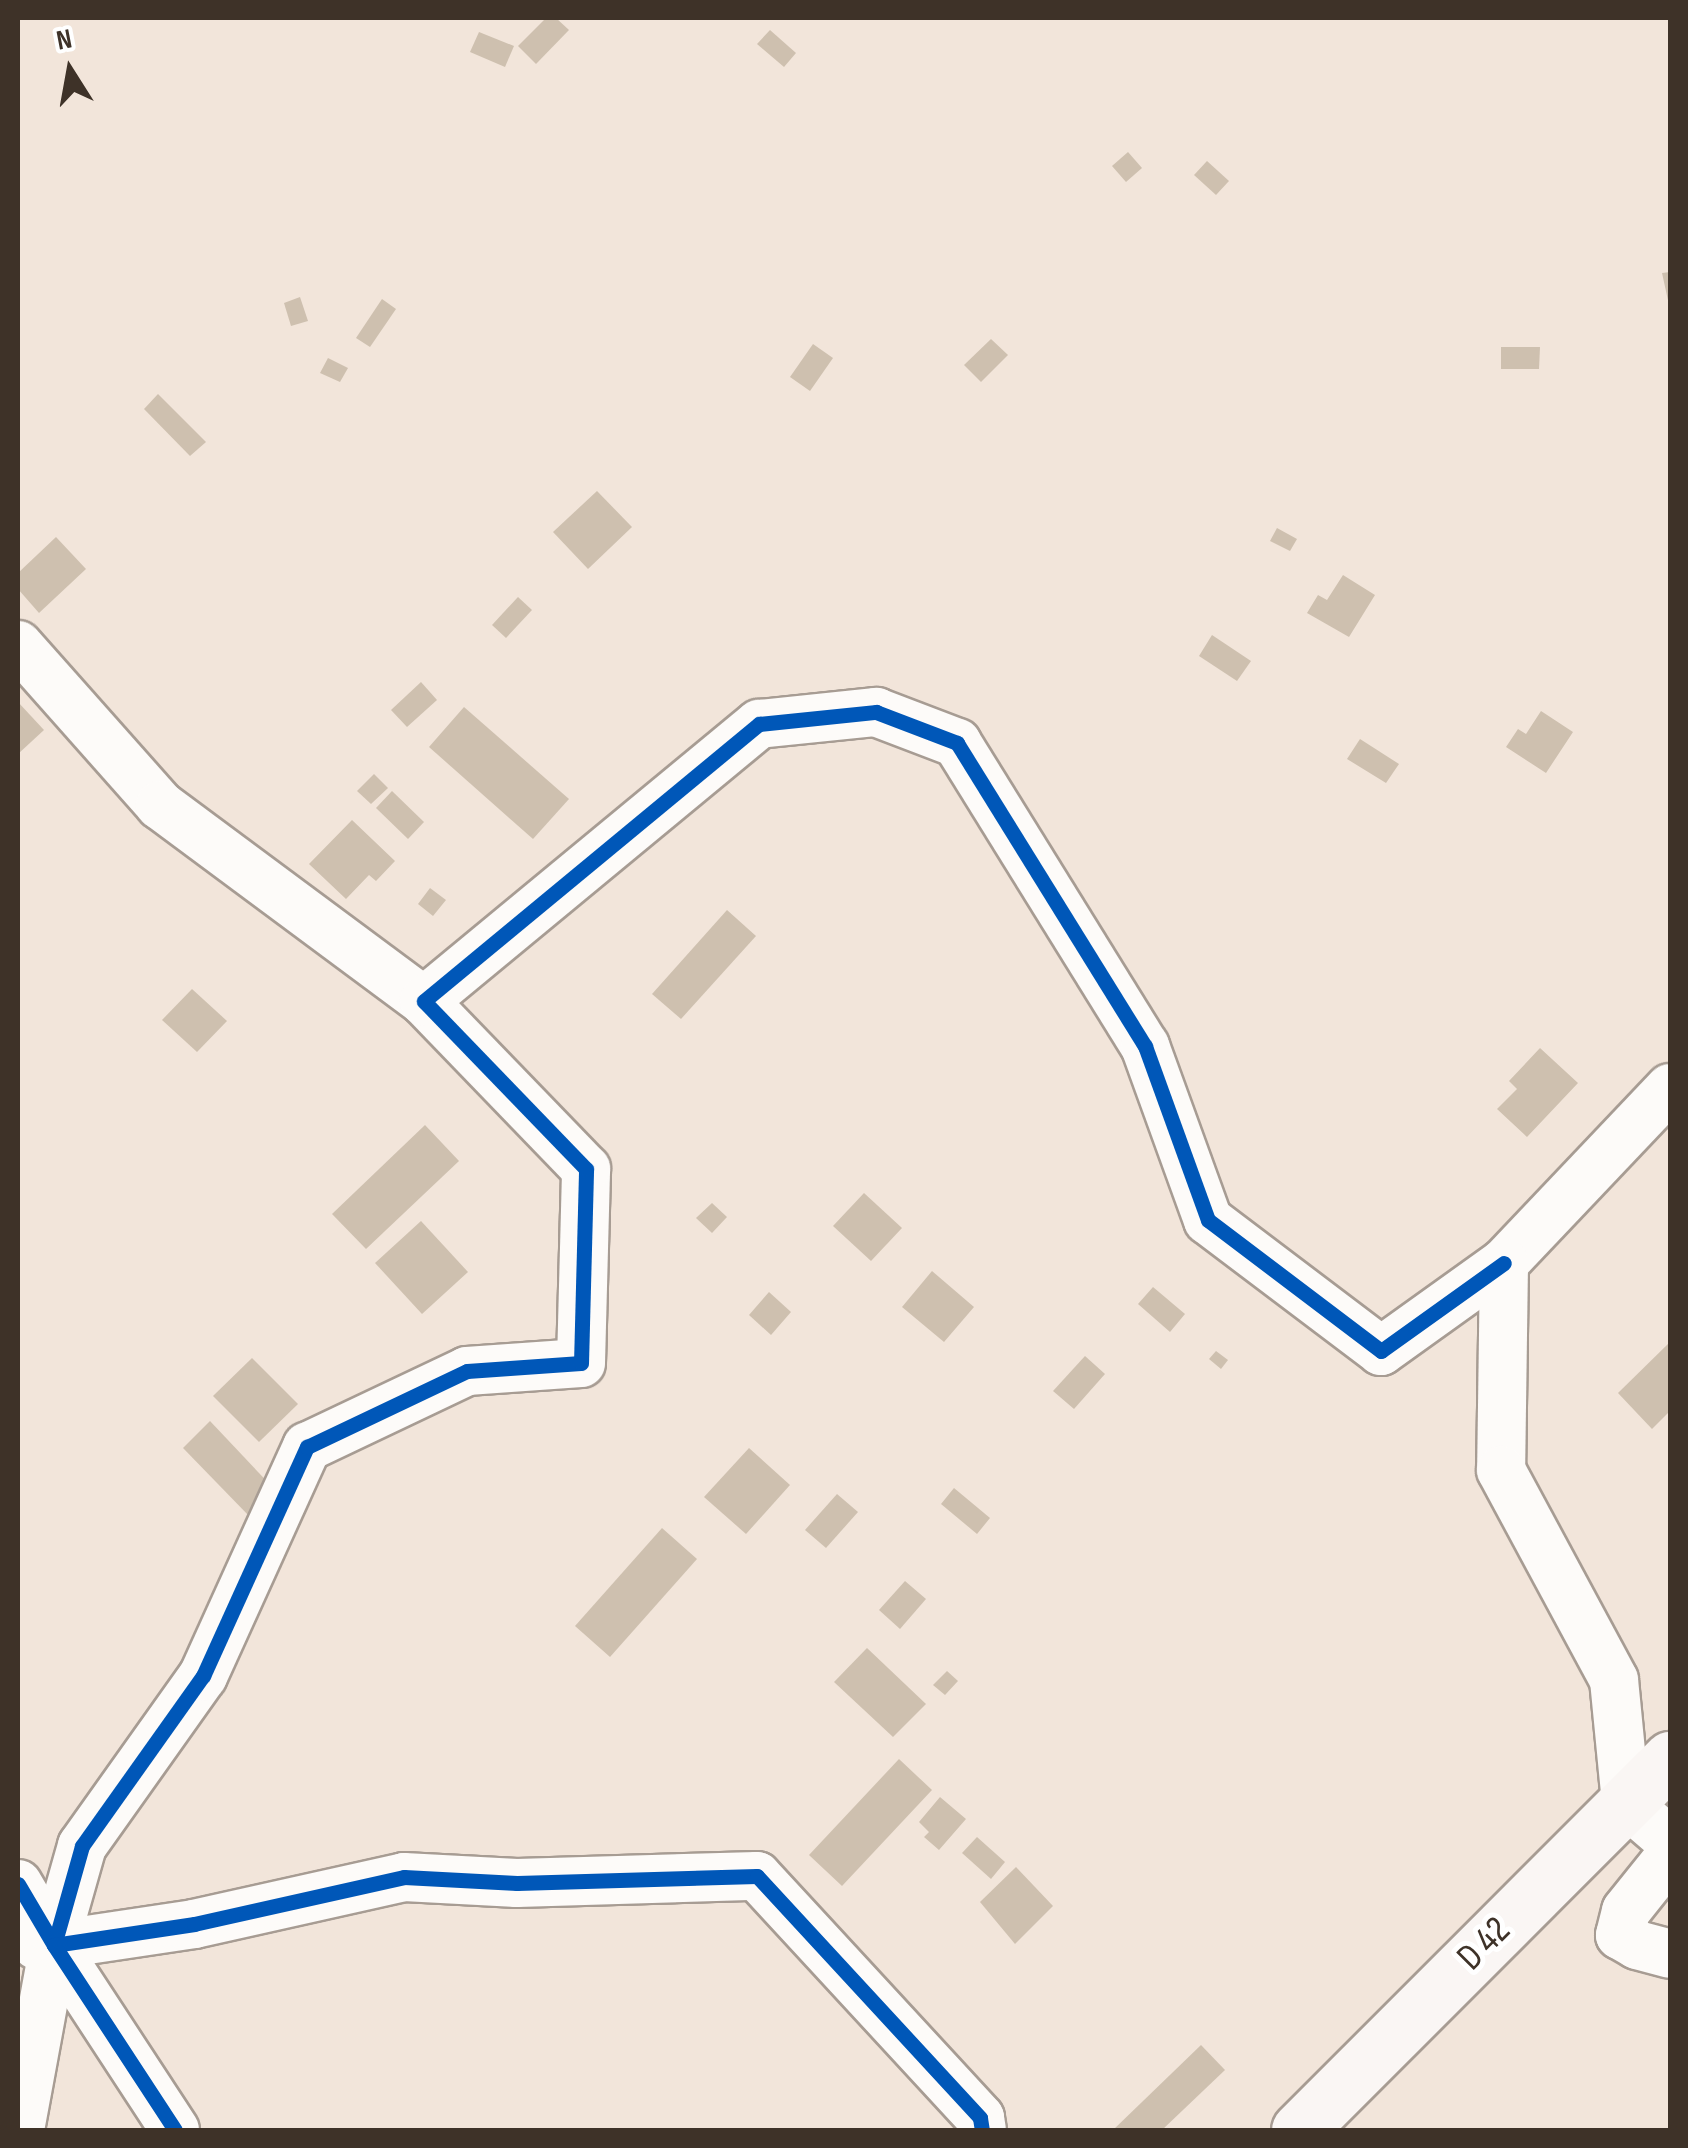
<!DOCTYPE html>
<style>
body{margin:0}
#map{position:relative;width:1688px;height:2148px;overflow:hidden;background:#f2e5da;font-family:"Sofia Sans Condensed",sans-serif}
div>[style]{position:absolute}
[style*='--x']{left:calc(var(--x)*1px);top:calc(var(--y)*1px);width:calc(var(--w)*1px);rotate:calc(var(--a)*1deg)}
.building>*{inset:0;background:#cec0af}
.roads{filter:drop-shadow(2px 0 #a79c93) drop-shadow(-2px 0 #a79c93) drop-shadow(0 2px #a79c93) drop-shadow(0 -2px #a79c93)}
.street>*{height:48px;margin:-24px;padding:0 24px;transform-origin:24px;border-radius:24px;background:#fdfbf9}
.secondary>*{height:55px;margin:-27.5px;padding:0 27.5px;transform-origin:27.5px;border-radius:27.5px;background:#faf6f4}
.cycleway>*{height:15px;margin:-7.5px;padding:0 7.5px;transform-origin:7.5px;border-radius:7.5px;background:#0057b8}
span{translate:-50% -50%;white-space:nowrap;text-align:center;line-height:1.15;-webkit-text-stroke:10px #fff;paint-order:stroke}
.street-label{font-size:38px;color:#3e3228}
.frame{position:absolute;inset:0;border:20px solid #3e3228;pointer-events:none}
.north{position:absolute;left:20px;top:20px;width:100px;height:100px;-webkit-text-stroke:8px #fff;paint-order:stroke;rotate:349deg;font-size:28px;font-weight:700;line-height:40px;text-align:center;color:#3e3228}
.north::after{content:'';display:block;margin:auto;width:35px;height:45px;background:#3e3228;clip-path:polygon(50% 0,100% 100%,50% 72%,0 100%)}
</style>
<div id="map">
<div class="building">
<div style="clip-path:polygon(546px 18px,556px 18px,569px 30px,536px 64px,518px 46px)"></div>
<div style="clip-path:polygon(770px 30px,796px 53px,784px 67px,757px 44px)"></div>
<div style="clip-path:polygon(479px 32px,514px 46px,505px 67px,470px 52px)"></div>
<div style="clip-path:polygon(1128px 152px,1142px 168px,1126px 182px,1112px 166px)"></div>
<div style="clip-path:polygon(1207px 161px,1229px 181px,1216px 195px,1194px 175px)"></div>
<div style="clip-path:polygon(1670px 272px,1670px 305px,1669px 305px,1662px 273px)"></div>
<div style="clip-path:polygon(300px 297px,308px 321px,291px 326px,284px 303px)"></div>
<div style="clip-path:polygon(382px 299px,396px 309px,370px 347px,356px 338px)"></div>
<div style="clip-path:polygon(991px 339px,1008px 355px,981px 382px,964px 365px)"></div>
<div style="clip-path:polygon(813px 344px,833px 358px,810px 391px,790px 377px)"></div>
<div style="clip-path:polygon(1501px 347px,1540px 347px,1539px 369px,1501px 369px)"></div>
<div style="clip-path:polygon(328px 358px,348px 368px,340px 382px,320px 373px)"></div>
<div style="clip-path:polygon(158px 394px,206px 442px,190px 456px,144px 409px)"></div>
<div style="clip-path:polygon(597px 491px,632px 527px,588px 569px,553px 532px)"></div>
<div style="clip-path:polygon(1277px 528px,1297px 539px,1290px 551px,1270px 541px)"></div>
<div style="clip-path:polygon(56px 537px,86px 569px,39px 613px,18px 589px,18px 573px)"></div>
<div style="clip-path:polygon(1343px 575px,1375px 595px,1349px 637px,1307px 613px,1318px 595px,1327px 600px)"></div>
<div style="clip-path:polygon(518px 597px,532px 610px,506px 638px,492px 625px)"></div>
<div style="clip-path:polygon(1212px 635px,1251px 661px,1237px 681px,1199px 656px)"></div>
<div style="clip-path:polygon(421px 682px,437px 700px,407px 727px,391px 710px)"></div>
<div style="clip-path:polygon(18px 702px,44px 730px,18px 754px)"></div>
<div style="clip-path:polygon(464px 707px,569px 799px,533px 839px,429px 747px)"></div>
<div style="clip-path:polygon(1541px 711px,1573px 732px,1546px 773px,1506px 747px,1518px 729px,1526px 734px)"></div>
<div style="clip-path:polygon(1360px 739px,1399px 764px,1386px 783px,1347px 759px)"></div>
<div style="clip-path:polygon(374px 774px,388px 788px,371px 804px,357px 791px)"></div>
<div style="clip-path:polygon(392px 791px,424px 822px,408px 839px,376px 808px)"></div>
<div style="clip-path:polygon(352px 820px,395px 861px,376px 881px,369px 875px,346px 899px,309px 864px)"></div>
<div style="clip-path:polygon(430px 888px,446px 900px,433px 916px,418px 904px)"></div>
<div style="clip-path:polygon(727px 910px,756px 936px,681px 1019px,652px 994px)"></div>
<div style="clip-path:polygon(192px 989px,227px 1021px,197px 1052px,162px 1020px)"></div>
<div style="clip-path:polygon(1540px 1048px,1578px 1083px,1527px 1137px,1497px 1109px,1517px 1089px,1509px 1081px)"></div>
<div style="clip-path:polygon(425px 1125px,459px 1161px,366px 1249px,332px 1214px)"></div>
<div style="clip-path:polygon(864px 1193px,902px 1228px,871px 1261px,833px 1226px)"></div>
<div style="clip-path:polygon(712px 1203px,727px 1217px,712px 1233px,696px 1218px)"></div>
<div style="clip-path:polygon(421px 1221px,468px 1272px,422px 1314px,375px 1263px)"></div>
<div style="clip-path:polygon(932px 1271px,974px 1307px,944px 1342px,902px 1307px)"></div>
<div style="clip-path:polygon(1153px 1287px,1185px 1314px,1170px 1332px,1138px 1304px)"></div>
<div style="clip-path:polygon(769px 1292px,791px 1312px,771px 1335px,749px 1315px)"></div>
<div style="clip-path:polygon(1670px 1342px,1670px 1411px,1652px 1429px,1618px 1393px)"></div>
<div style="clip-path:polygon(1216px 1351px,1228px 1360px,1221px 1369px,1209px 1359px)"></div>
<div style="clip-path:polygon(1085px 1356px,1105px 1374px,1074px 1409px,1053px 1391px)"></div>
<div style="clip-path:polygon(252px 1358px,298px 1404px,259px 1442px,213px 1396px)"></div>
<div style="clip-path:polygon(210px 1421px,277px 1492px,250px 1517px,183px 1448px)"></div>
<div style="clip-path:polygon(749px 1448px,790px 1485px,746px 1534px,704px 1497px)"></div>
<div style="clip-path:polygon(954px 1488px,990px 1518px,977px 1534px,941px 1504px)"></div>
<div style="clip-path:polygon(837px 1494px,858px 1512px,826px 1548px,805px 1530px)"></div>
<div style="clip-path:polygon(662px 1528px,697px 1559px,610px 1657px,575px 1626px)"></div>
<div style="clip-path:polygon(905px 1581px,926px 1599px,900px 1629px,879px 1610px)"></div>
<div style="clip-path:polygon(867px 1648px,926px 1704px,893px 1737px,834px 1682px)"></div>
<div style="clip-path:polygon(947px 1671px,958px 1681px,945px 1695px,933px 1685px)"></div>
<div style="clip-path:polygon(899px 1759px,932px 1790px,842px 1886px,809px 1855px)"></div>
<div style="clip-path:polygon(940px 1797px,966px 1819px,939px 1850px,924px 1837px,929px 1832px,919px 1822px)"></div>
<div style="clip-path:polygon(977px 1837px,1005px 1862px,991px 1879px,962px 1853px)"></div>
<div style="clip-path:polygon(1016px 1867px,1053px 1906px,1015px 1944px,980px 1902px)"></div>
<div style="clip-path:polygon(1201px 2045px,1225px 2070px,1162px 2130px,1113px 2130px)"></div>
</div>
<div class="roads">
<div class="street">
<div style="--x:18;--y:645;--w:214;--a:48.4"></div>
<div style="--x:160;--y:805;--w:329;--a:36.6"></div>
<div style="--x:1670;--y:1088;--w:241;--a:133.5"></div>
<div style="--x:1504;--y:1263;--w:207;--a:90.8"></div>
<div style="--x:1501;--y:1470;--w:238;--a:61.7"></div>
<div style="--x:1614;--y:1680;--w:124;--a:84.4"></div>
<div style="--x:1626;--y:1803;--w:58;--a:40.8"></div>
<div style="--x:1670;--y:1856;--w:70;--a:128.7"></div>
<div style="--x:1626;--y:1911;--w:25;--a:104"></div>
<div style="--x:1620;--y:1935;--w:20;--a:30"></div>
<div style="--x:1637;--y:1945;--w:34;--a:15"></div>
<div style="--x:18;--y:1884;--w:71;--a:59.5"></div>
<div style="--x:54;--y:1945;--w:103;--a:-74.2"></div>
<div style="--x:82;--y:1846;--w:209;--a:-54.6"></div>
<div style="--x:203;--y:1676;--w:252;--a:-65.6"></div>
<div style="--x:307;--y:1447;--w:177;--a:-25.4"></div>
<div style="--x:467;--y:1371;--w:114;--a:-4"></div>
<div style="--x:581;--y:1363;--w:194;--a:-88.5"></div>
<div style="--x:586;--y:1169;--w:233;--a:-134"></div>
<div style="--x:424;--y:1001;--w:435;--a:-39.6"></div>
<div style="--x:759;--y:724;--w:118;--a:-5.9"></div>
<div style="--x:876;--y:712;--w:87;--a:20.9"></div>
<div style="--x:957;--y:743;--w:357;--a:58.2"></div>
<div style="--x:1145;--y:1046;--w:185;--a:70.1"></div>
<div style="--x:1208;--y:1220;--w:217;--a:37.1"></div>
<div style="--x:1381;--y:1351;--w:151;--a:-35.6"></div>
<div style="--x:20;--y:2130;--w:188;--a:-79.6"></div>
<div style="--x:54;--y:1945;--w:18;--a:180"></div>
<div style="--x:175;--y:2130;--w:221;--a:-123.2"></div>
<div style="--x:54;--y:1945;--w:142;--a:-8.5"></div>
<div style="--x:194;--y:1924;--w:215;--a:-12.6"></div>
<div style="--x:404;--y:1877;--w:113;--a:3"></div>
<div style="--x:517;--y:1883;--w:240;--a:-1.7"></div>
<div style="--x:757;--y:1876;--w:329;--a:47.3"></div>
<div style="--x:980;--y:2118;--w:12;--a:81"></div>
</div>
<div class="secondary">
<div style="--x:1299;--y:2130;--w:525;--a:-45"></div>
</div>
</div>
<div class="cycleway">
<div style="--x:18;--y:1884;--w:71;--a:59.5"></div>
<div style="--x:54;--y:1945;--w:103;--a:-74.2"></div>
<div style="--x:82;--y:1846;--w:209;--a:-54.6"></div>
<div style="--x:203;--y:1676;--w:252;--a:-65.6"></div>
<div style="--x:307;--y:1447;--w:177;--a:-25.4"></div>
<div style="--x:467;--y:1371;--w:114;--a:-4"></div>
<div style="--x:581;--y:1363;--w:194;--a:-88.5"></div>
<div style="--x:586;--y:1169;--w:233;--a:-134"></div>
<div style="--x:424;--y:1001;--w:435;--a:-39.6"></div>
<div style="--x:759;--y:724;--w:118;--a:-5.9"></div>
<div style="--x:876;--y:712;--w:87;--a:20.9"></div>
<div style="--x:957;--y:743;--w:357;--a:58.2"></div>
<div style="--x:1145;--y:1046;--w:185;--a:70.1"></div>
<div style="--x:1208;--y:1220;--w:217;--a:37.1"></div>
<div style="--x:1381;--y:1351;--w:151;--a:-35.6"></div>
<div style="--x:175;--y:2130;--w:221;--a:-123.2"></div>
<div style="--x:54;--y:1945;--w:142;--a:-8.5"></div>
<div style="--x:194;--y:1924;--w:215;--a:-12.6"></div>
<div style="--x:404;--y:1877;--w:113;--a:3"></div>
<div style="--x:517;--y:1883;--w:240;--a:-1.7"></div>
<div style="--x:757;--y:1876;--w:329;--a:47.3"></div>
<div style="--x:980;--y:2118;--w:12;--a:81"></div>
</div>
<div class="street-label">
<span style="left:1484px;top:1944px;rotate:-45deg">D 42</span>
</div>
<div class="frame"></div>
<div class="north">N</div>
</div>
